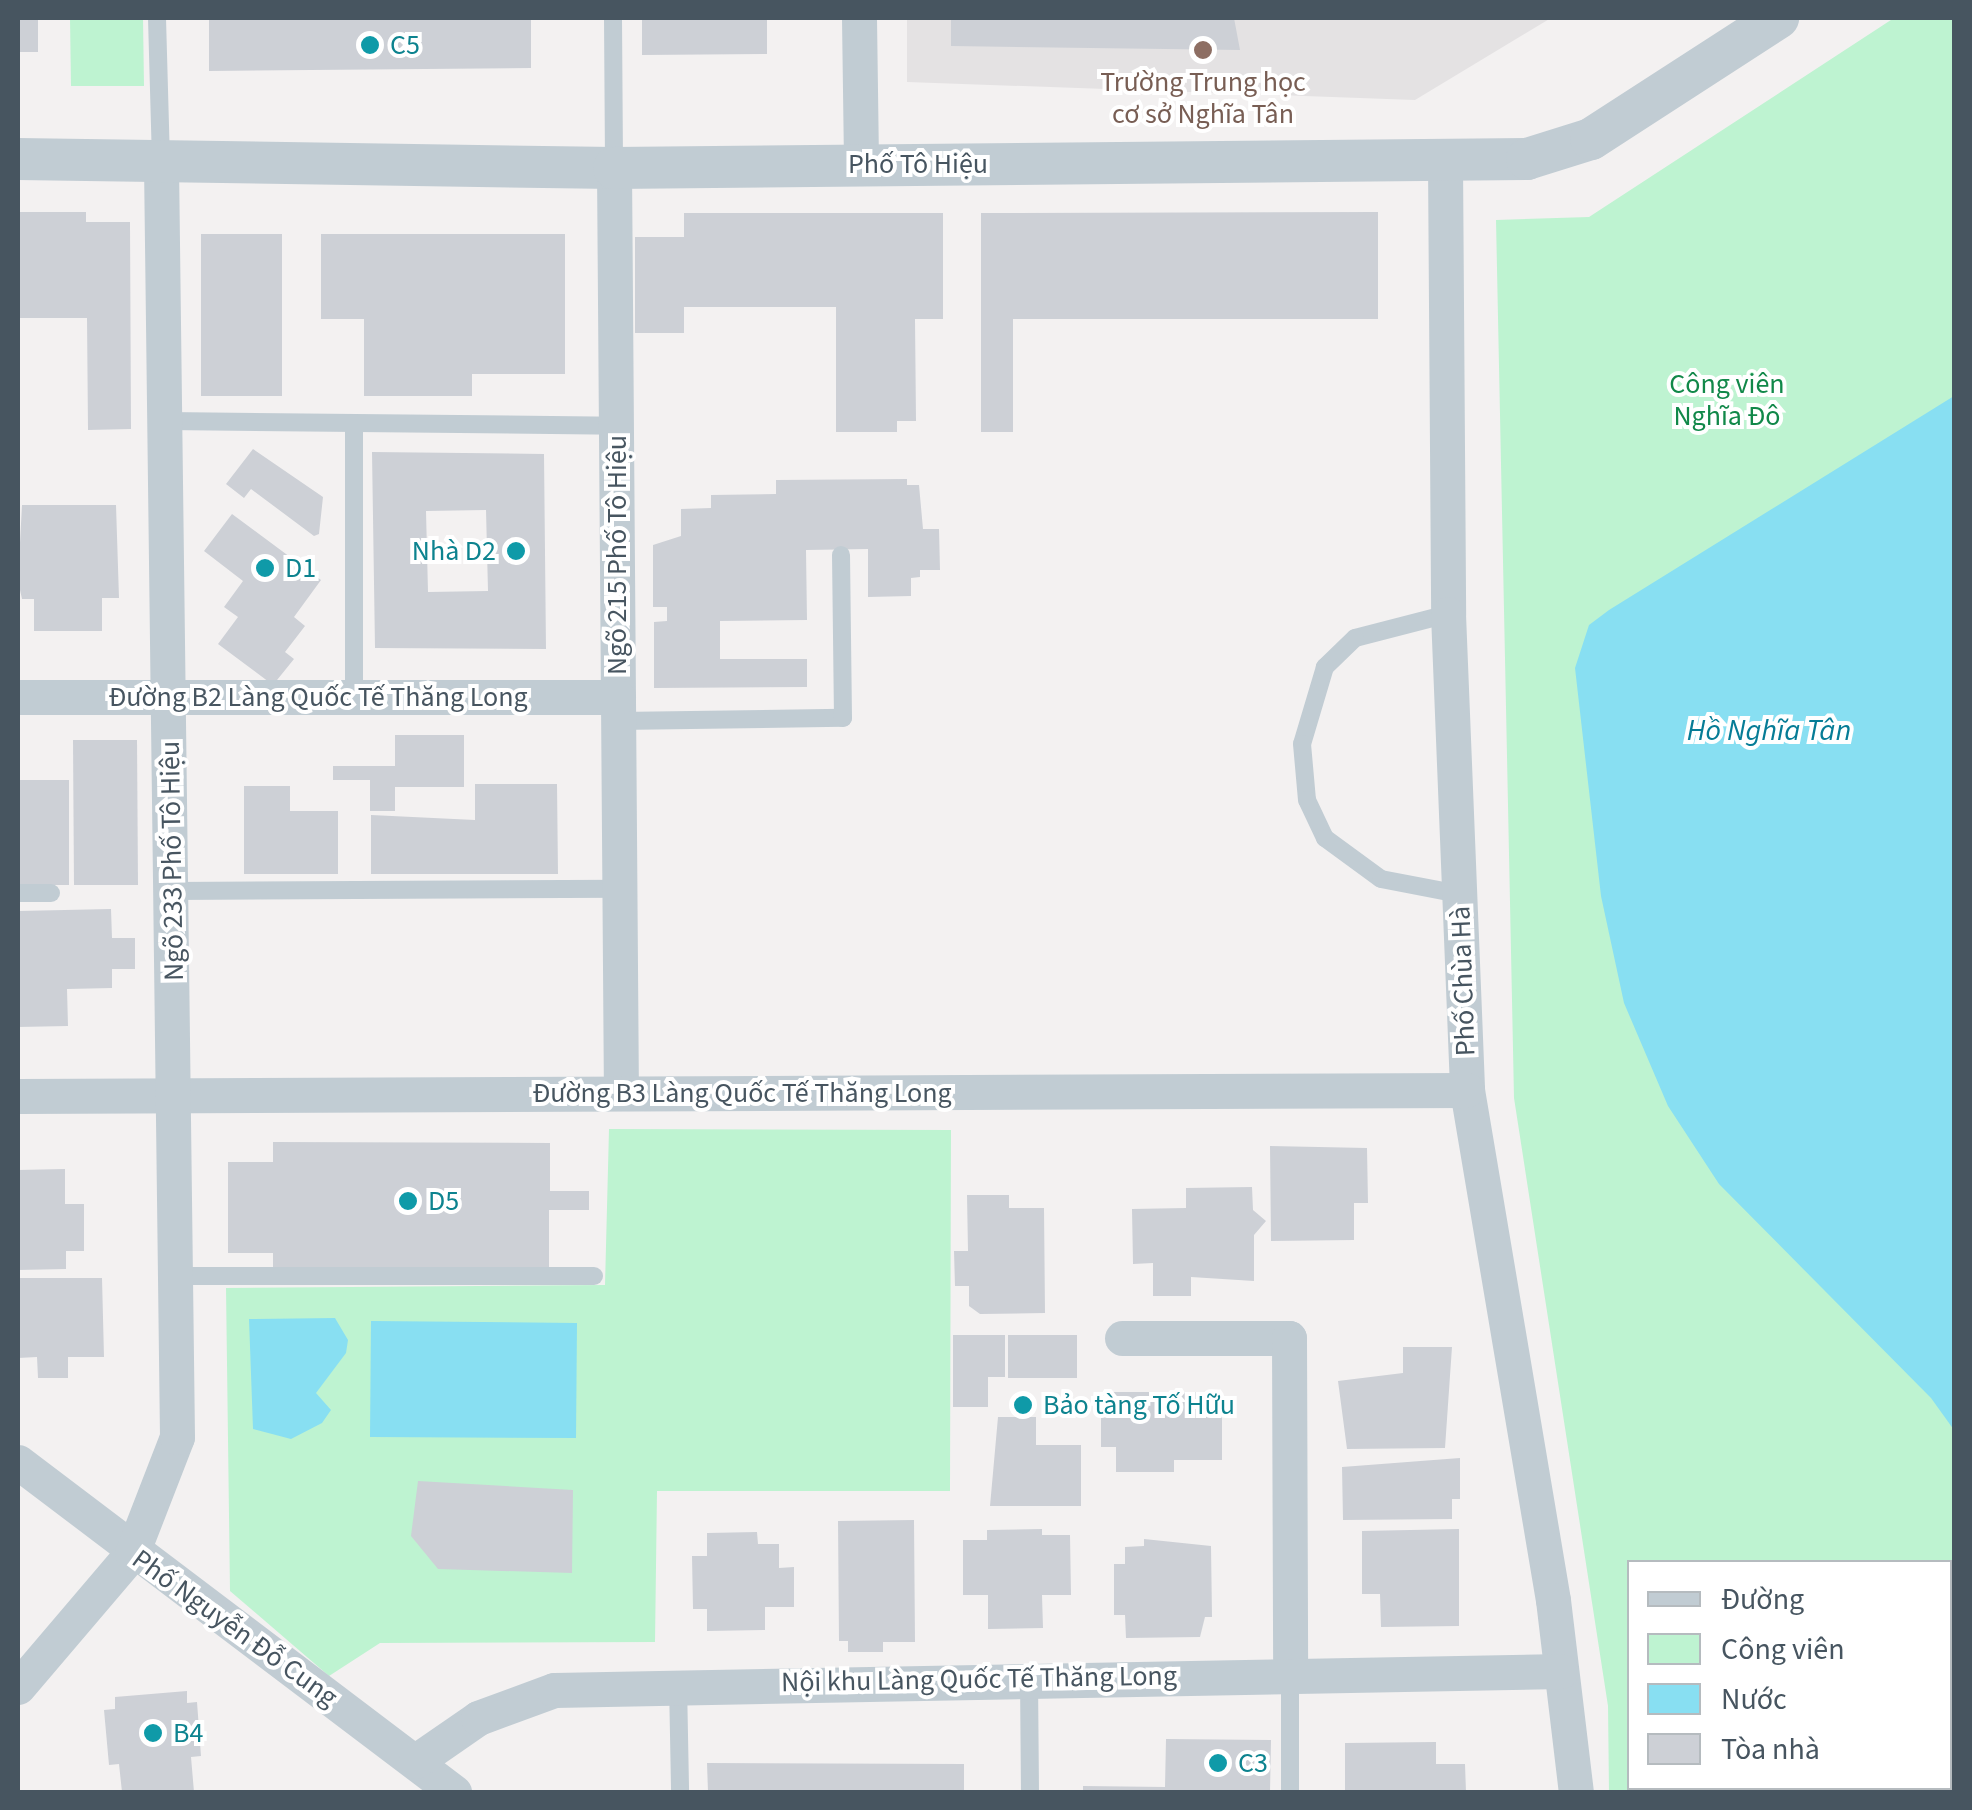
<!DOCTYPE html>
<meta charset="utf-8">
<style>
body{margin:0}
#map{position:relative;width:1972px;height:1810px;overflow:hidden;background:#f3f1f1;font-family:"Source Sans 3",sans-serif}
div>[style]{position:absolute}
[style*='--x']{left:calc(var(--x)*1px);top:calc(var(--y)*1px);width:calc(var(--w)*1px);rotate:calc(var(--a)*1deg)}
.education>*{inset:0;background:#e4e2e3}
.green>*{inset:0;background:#bef3d1}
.water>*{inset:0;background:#88dff2}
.building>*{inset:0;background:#cdd0d6}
.service>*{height:18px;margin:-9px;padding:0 9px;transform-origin:9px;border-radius:9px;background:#c1ccd3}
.minor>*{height:35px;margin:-17.5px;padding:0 17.5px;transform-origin:17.5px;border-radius:17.5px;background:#c1ccd3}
.tertiary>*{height:42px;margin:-21px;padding:0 21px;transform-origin:21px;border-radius:21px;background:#c1ccd3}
.dots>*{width:28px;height:28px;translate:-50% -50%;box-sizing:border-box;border:5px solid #fff;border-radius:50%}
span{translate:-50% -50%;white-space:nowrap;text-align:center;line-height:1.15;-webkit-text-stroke:8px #fff;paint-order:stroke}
.culture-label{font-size:28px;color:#0d838f}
.left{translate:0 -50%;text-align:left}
.right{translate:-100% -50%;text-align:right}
.education-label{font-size:28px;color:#785e54}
.street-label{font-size:28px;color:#475560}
.park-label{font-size:28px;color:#118849}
.water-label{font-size:30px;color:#067c96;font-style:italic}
.frame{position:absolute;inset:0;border:20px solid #475560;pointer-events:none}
.legend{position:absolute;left:1627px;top:1560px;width:325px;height:230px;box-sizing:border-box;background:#fff;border:2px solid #b5bbbf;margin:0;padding:12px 18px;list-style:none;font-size:30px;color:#475560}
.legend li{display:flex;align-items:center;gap:20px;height:50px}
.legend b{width:50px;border:2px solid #b5bbbf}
</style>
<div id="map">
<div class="education">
<div style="clip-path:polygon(907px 18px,1551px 18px,1415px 100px,907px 82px)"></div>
</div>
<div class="green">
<div style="clip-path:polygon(70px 18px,143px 18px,144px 86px,71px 86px)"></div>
<div style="clip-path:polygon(evenodd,1894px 18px,1954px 18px,1954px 1792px,1609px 1792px,1608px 1706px,1514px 1098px,1496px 220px,1589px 217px,1894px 18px,1630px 1562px,1950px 1562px,1950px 1788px,1630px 1788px,1630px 1562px)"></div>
<div style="clip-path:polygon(609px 1129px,951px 1130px,950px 1491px,657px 1491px,655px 1642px,380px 1643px,329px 1676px,230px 1591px,226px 1288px,605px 1285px)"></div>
</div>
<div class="water">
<div style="clip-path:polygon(1954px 396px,1954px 1430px,1931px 1398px,1719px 1184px,1668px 1106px,1624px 1003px,1601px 896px,1575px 668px,1589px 625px,1609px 610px)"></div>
<div style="clip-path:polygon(335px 1318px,348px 1340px,346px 1353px,316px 1393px,331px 1410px,322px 1423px,291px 1439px,253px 1429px,249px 1319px)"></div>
<div style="clip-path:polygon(371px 1321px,577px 1323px,576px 1438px,370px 1437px)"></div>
</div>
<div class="building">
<div style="clip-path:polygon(18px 18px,38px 18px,38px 52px,18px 52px)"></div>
<div style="clip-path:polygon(209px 18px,531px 18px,531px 68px,209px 71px)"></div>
<div style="clip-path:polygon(642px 18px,767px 18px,767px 54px,642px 55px)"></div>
<div style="clip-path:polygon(951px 18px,1234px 18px,1240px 50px,951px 46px)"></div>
<div style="clip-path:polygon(18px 212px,86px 212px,86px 222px,130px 222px,131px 429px,88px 430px,87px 318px,18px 318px)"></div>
<div style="clip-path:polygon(1378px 212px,1378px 319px,1013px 319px,1013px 432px,981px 432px,981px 213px)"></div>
<div style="clip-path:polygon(684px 213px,943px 213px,943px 319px,915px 319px,916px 421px,897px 421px,897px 432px,836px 432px,836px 307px,684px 307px,684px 333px,635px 333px,635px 237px,684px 237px)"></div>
<div style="clip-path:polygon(201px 234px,282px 234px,282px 396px,201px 396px)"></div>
<div style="clip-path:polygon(321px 234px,565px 234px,565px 374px,472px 374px,472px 396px,364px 396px,364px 319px,321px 319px)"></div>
<div style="clip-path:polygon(253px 449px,323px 497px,319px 534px,314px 536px,251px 489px,244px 498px,226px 484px)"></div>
<div style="clip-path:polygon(evenodd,372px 452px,544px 454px,546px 649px,375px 648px,372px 452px,486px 510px,488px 591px,428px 592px,426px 511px,486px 510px)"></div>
<div style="clip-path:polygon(907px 479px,907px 485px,919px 485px,923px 529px,939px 529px,940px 570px,920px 570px,920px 577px,911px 578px,911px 596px,868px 597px,868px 549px,806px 550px,807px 620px,720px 621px,720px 659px,807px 659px,807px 687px,654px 688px,654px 622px,667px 621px,667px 607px,653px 607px,653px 545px,681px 536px,681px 509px,711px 508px,711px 495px,776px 494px,776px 480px)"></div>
<div style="clip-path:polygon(22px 505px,116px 505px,119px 598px,102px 598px,102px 631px,34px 631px,34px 599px,22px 599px,18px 581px)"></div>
<div style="clip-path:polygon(232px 514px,321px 580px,294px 617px,305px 626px,285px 652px,294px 659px,273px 685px,218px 644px,238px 617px,224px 607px,243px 581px,204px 551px)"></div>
<div style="clip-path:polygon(395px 735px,464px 735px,464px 787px,395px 787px,395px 811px,370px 811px,370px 780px,333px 780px,333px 766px,395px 766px)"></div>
<div style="clip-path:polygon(73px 740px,137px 740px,138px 885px,74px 885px)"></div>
<div style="clip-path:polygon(18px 780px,69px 780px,69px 885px,18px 885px)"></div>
<div style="clip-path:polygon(475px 784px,557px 784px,558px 874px,371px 874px,371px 815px,475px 820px)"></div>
<div style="clip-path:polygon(244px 786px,290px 786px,290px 811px,338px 811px,338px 874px,244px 874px)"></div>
<div style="clip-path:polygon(111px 909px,112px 938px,135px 938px,135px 969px,112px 969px,112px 988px,67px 989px,68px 1026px,18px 1027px,18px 911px)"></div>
<div style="clip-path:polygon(273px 1142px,550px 1143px,550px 1191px,589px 1191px,589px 1210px,549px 1210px,549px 1269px,273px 1268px,273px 1253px,228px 1253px,228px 1162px,273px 1162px)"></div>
<div style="clip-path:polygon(1270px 1146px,1367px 1148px,1368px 1203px,1354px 1203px,1354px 1240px,1271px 1241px)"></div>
<div style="clip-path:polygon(65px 1169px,65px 1204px,84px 1204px,84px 1251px,66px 1251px,66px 1269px,18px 1270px,18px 1170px)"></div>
<div style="clip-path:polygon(1252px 1187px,1253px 1210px,1266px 1221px,1254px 1235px,1254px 1281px,1191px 1277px,1191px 1296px,1153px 1296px,1153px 1263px,1133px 1264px,1132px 1209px,1186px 1208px,1186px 1188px)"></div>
<div style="clip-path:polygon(967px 1195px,1009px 1195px,1009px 1208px,1044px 1208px,1045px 1313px,980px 1314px,969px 1306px,969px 1286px,955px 1286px,954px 1251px,968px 1251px)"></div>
<div style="clip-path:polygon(18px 1278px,102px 1278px,104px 1357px,68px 1357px,68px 1378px,38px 1378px,37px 1357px,18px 1358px)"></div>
<div style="clip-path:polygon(953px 1335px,1005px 1335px,1005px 1377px,988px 1377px,988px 1407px,953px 1407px)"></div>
<div style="clip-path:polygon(1008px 1335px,1077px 1335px,1077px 1378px,1008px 1378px)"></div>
<div style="clip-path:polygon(1403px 1347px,1452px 1347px,1445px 1448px,1347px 1449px,1338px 1381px,1403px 1373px)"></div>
<div style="clip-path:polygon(1101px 1392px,1222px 1392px,1222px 1460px,1174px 1460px,1174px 1472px,1116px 1472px,1116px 1447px,1101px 1447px)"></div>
<div style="clip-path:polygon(998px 1417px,1036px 1417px,1036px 1445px,1081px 1445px,1081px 1506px,990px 1506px)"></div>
<div style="clip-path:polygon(1460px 1458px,1460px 1499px,1452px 1499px,1452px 1519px,1343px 1520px,1342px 1467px)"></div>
<div style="clip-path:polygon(418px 1481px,573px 1490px,572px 1573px,438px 1569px,411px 1536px)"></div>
<div style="clip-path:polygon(914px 1520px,915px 1642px,883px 1642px,883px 1652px,848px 1652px,848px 1641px,839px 1641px,838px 1521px)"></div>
<div style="clip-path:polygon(1042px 1529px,1042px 1535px,1070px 1535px,1071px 1595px,1042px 1595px,1043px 1628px,988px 1629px,988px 1595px,963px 1595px,963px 1540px,987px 1540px,987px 1530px)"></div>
<div style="clip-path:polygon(1459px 1529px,1459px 1626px,1381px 1627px,1380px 1594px,1362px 1594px,1362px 1531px)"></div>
<div style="clip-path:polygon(757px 1532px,758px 1544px,779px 1544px,779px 1568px,794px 1567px,794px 1607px,765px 1607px,765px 1630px,707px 1631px,707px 1609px,693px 1609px,692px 1556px,707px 1556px,707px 1533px)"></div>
<div style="clip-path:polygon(1144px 1539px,1211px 1546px,1212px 1617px,1205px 1617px,1200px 1637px,1126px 1638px,1125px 1615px,1114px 1615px,1114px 1564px,1125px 1564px,1125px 1547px,1144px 1546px)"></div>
<div style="clip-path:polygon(187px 1691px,187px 1703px,197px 1702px,201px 1756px,191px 1757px,194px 1792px,122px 1792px,119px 1764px,109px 1765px,104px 1710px,115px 1709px,115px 1697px)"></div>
<div style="clip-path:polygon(1166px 1739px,1271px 1740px,1270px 1792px,1083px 1792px,1083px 1786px,1165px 1787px)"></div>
<div style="clip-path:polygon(1436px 1742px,1436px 1764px,1465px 1764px,1466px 1792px,1345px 1792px,1345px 1743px)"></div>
<div style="clip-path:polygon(707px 1763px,964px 1764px,964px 1792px,708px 1792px)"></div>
<div style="clip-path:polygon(1679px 1788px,1744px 1788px,1744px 1791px,1682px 1792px)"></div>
</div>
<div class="service">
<div style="--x:157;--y:18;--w:142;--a:88.4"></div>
<div style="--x:613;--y:18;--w:149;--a:89.6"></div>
<div style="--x:166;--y:421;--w:450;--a:0.6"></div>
<div style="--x:354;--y:423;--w:274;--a:90"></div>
<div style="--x:1448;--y:614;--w:96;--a:165.5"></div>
<div style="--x:1355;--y:638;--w:42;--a:136"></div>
<div style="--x:1325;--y:667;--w:80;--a:106.6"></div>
<div style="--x:1302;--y:744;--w:56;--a:84.9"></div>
<div style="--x:1307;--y:800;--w:42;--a:64.7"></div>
<div style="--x:1325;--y:838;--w:69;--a:36.2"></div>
<div style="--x:1381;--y:879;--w:79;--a:10.9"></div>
<div style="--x:618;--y:721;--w:225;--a:-0.8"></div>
<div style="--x:843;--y:718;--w:163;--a:-90.7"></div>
<div style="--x:173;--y:891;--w:447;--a:-0.3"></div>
<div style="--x:18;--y:893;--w:33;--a:0"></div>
<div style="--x:179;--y:1276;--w:415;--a:0"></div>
<div style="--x:1029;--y:1678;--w:114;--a:89.5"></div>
<div style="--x:678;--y:1683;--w:109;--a:88.9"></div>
<div style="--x:1290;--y:1792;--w:117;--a:-90"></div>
</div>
<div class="minor">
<div style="--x:859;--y:18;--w:147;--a:89.2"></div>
<div style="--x:1445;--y:161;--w:453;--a:89.6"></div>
<div style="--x:1448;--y:614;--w:476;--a:87.7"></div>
<div style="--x:1467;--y:1090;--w:517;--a:80.43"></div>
<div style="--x:1553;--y:1600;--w:193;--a:83.2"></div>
<div style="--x:614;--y:168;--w:925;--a:89.57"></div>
<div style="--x:18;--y:697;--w:600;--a:0"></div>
<div style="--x:18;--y:1096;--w:1449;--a:-0.24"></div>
<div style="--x:1122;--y:1338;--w:167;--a:0"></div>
<div style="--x:1289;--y:1338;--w:337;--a:89.8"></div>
<div style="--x:18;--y:1462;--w:547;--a:37.12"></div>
<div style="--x:18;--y:1687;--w:176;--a:-49.6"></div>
<div style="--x:132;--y:1553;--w:124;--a:-68.8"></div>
<div style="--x:177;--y:1437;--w:1277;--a:-90.72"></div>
<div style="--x:416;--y:1761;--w:75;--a:-34.7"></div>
<div style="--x:478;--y:1718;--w:81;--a:-20.2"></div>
<div style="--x:554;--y:1690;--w:1007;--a:-1.08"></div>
</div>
<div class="tertiary">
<div style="--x:18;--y:159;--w:596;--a:0.87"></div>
<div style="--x:614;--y:168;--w:913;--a:-0.56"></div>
<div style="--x:1527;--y:159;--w:67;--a:-17.4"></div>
<div style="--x:1591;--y:139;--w:223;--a:-32.9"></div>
</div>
<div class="dots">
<div style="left:370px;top:45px;background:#0f9aa8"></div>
<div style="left:1203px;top:50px;background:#8d6e63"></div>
<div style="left:516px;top:551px;background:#0f9aa8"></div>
<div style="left:265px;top:568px;background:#0f9aa8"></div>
<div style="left:408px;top:1201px;background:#0f9aa8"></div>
<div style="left:1023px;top:1405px;background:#0f9aa8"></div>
<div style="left:153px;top:1733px;background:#0f9aa8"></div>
<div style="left:1218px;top:1763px;background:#0f9aa8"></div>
</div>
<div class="culture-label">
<span class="left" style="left:390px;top:45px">C5</span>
<span class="right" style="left:496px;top:551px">Nhà D2</span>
<span class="left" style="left:285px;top:568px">D1</span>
<span class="left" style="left:428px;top:1201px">D5</span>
<span class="left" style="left:1043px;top:1405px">Bảo tàng Tố Hữu</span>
<span class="left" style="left:173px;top:1733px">B4</span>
<span class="left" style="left:1238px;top:1763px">C3</span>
</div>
<div class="education-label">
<span style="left:1203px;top:98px">Trường Trung học<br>cơ sở Nghĩa Tân</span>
</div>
<div class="street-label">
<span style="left:918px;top:164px">Phố Tô Hiệu</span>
<span style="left:617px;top:555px;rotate:-90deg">Ngõ 215 Phố Tô Hiệu</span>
<span style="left:318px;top:697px">Đường B2 Làng Quốc Tế Thăng Long</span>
<span style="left:172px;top:861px;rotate:-91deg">Ngõ 233 Phố Tô Hiệu</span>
<span style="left:1463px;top:981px;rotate:-92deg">Phố Chùa Hà</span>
<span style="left:742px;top:1093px">Đường B3 Làng Quốc Tế Thăng Long</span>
<span style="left:235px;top:1628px;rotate:36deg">Phố Nguyễn Đỗ Cung</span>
<span style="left:979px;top:1679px;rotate:-1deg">Nội khu Làng Quốc Tế Thăng Long</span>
</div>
<div class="park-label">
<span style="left:1727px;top:400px">Công viên<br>Nghĩa Đô</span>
</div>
<div class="water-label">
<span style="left:1769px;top:731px">Hồ Nghĩa Tân</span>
</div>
<div class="frame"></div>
<ul class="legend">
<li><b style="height:12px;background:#c1ccd3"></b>Đường</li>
<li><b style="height:28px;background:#bef3d1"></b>Công viên</li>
<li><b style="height:28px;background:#88dff2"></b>Nước</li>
<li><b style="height:28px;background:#cdd0d6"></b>Tòa nhà</li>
</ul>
</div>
